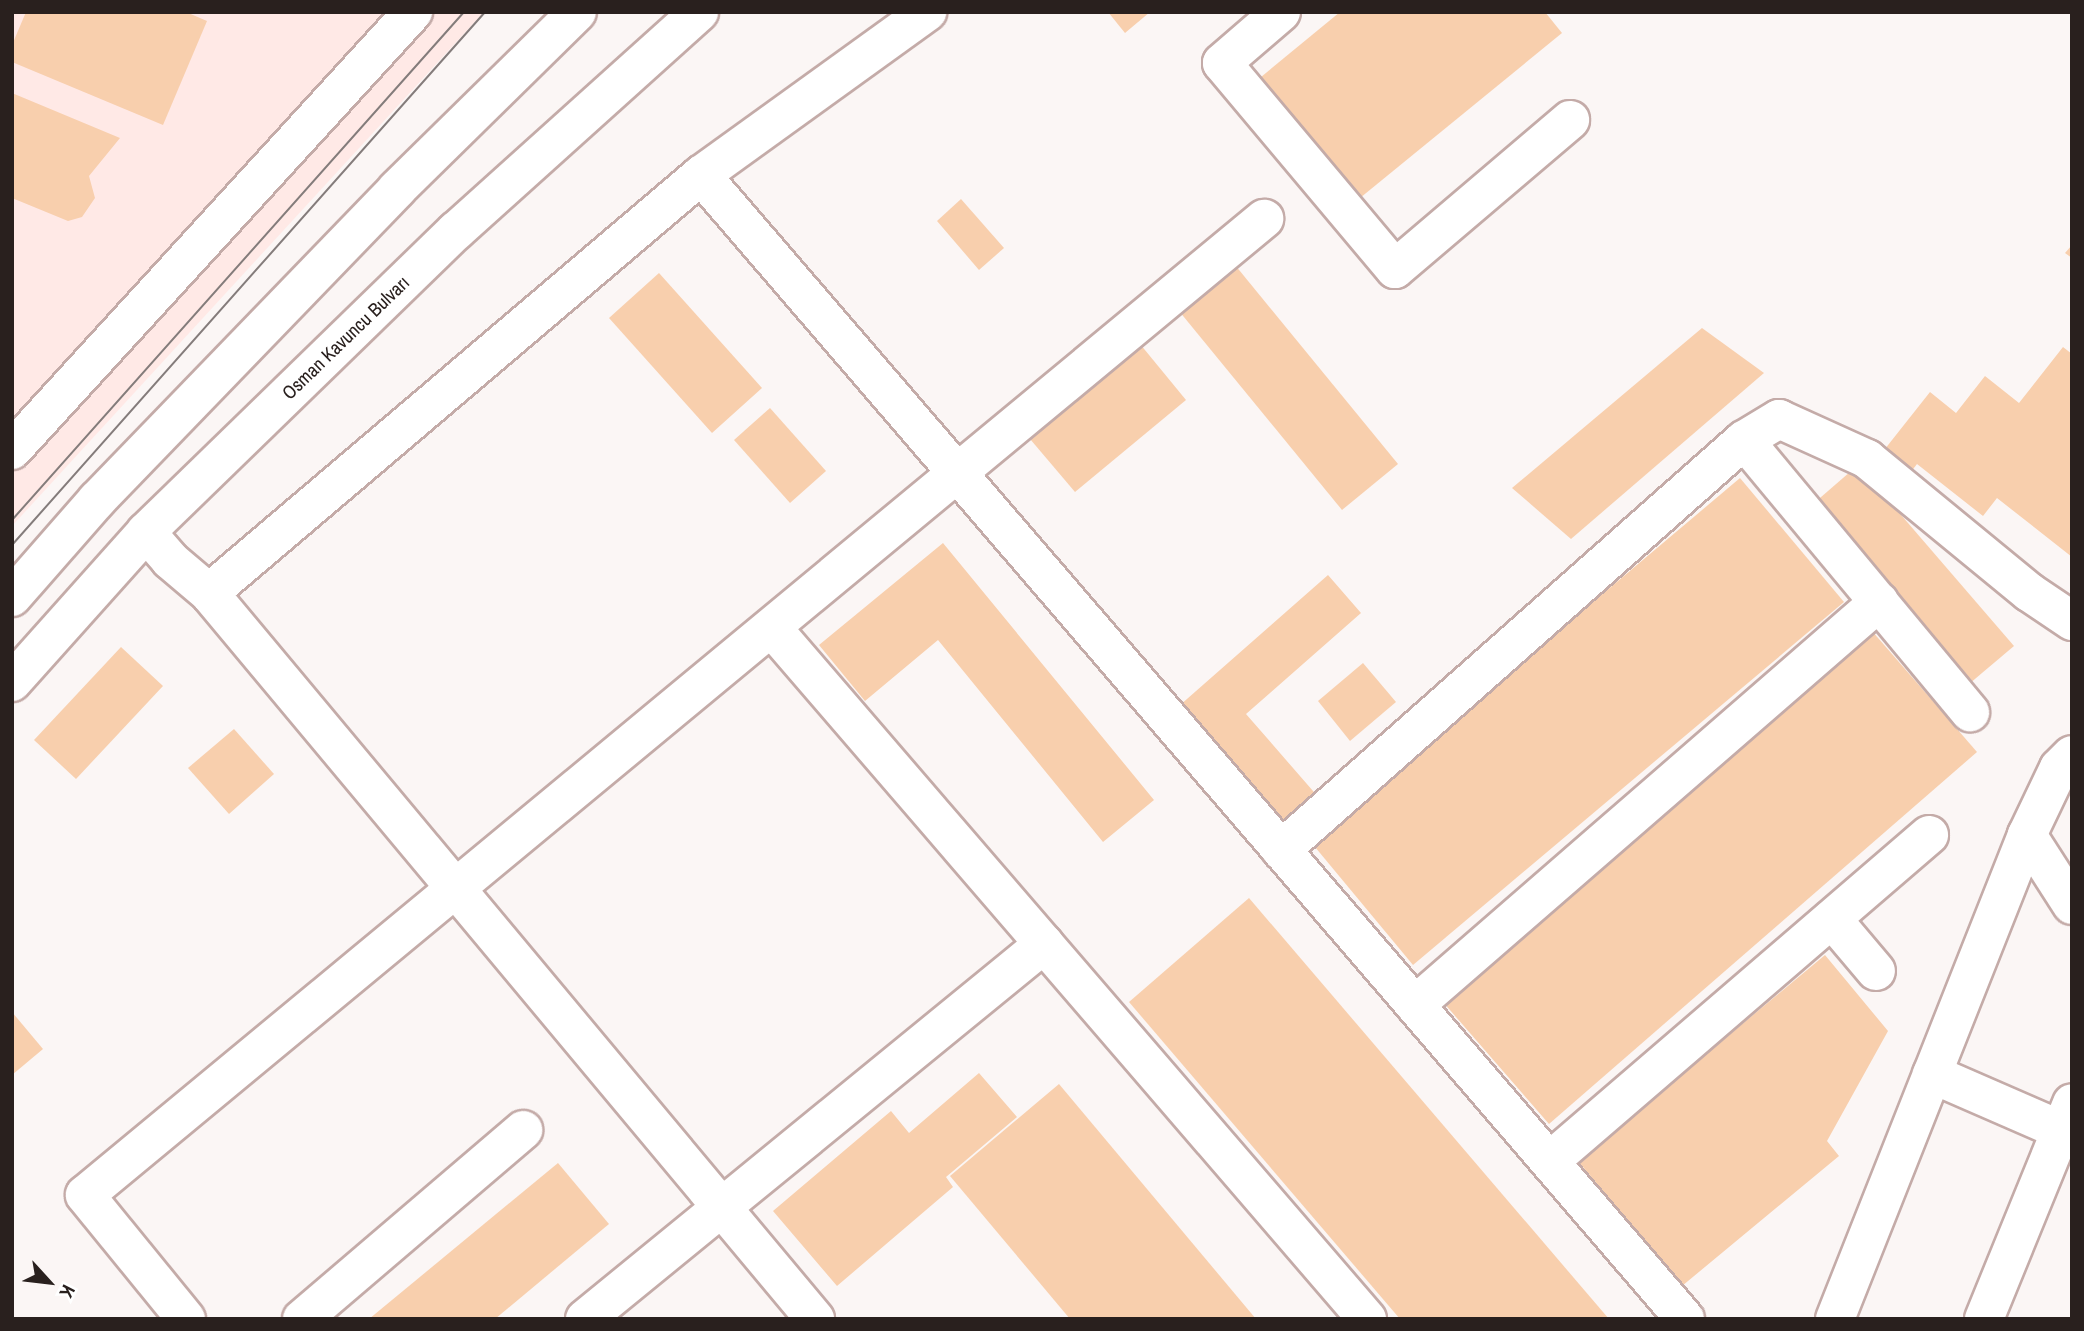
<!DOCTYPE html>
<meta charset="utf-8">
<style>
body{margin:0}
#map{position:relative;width:2084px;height:1331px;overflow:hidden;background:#fbf6f5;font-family:"Archivo Narrow",sans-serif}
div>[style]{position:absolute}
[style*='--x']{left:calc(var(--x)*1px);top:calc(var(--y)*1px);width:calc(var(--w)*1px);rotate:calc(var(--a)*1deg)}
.built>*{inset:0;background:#ffe9e6}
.building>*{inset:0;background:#f8cfad}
.roads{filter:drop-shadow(2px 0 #c4aba8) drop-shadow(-2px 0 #c4aba8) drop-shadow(0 2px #c4aba8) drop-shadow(0 -2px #c4aba8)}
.minor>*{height:38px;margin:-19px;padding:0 19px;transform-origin:19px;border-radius:19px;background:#fff}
.highway>*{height:38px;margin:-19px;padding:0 19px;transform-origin:19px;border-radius:19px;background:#fff}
.tram>*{height:2px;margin:-1px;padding:0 1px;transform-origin:1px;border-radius:1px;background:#847c7b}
span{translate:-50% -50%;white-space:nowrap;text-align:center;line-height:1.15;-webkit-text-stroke:5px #fff;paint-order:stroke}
.street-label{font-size:19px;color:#29201e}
.frame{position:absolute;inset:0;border:14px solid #29201e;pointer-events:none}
.north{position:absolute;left:14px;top:1247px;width:70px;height:70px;-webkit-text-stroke:5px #fff;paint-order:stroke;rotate:117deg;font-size:19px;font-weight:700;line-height:28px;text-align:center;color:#29201e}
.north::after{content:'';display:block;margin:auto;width:24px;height:32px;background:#29201e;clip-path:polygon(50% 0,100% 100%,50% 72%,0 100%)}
</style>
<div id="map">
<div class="built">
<div style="clip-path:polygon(12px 12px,484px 12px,12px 526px)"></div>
</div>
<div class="building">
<div style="clip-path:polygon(26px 12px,186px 12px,207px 21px,163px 125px,12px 62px,12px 45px)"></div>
<div style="clip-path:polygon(1108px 12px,1150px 12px,1125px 33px)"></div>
<div style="clip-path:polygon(1340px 12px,1545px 12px,1562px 33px,1360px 198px,1261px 77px)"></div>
<div style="clip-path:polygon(12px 93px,120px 138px,89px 176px,95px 198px,82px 217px,68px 221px,12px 198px)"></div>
<div style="clip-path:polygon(961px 199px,1004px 248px,979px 270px,937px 221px)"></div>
<div style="clip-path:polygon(2072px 245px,2072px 258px,2065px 253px)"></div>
<div style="clip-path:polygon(1226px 254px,1398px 464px,1342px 510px,1170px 300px)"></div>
<div style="clip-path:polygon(659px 273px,762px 388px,712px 433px,609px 318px)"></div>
<div style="clip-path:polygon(1702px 328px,1764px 373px,1571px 539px,1512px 488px)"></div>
<div style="clip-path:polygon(1131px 333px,1186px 400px,1075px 492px,1019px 426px)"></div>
<div style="clip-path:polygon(2063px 347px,2072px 354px,2072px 557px,1997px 498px,1983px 516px,1917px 464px,1904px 481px,1877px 459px,1930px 392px,1956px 413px,1985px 376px,2019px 403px)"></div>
<div style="clip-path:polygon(770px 408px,826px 471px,790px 503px,734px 440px)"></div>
<div style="clip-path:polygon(1858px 465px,2014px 646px,1969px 684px,1813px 504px)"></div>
<div style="clip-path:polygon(1740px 478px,1844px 602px,1413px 965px,1310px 841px)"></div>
<div style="clip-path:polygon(943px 543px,1154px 800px,1103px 842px,938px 640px,865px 701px,819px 645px)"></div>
<div style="clip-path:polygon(1328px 575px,1361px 613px,1246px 714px,1320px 799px,1286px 829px,1179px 706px)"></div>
<div style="clip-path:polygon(1872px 631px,1977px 752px,1549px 1124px,1443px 1002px)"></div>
<div style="clip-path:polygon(121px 647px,163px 686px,76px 779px,34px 740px)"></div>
<div style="clip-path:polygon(1363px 663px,1396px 702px,1350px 741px,1318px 701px)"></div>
<div style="clip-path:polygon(234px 729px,274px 774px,229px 814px,188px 768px)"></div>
<div style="clip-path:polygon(1249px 898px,1609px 1319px,1400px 1319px,1129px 1002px)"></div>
<div style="clip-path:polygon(1825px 955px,1888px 1031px,1827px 1141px,1839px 1156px,1682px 1286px,1578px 1161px)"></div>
<div style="clip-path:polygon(12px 1012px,43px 1049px,12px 1075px)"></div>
<div style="clip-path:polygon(979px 1073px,1017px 1117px,946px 1177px,953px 1187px,837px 1286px,773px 1211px,891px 1111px,909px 1133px)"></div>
<div style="clip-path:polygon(1059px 1084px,1256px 1319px,1070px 1319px,950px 1176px)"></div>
<div style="clip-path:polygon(558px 1163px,609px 1224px,495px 1319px,369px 1319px)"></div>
</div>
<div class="roads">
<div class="minor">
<div style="--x:1281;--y:12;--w:78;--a:139.2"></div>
<div style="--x:1222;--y:63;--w:269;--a:50"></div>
<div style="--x:1395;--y:269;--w:230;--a:-40.4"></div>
<div style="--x:701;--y:175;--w:1509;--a:49.3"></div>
<div style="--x:1744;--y:440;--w:354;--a:50.3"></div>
<div style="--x:146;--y:532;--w:37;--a:49"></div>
<div style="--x:170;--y:560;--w:51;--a:40.2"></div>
<div style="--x:209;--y:593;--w:946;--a:50.15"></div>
<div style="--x:209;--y:593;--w:646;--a:-40.35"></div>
<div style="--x:701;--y:175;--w:279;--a:-35.8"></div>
<div style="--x:772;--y:628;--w:912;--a:49.27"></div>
<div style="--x:2027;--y:835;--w:83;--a:57.3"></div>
<div style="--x:1281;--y:850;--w:618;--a:-41.53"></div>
<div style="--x:1744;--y:440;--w:41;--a:-31"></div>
<div style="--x:1779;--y:419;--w:97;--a:24.4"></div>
<div style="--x:1867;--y:459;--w:210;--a:39.4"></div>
<div style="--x:2029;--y:592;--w:52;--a:34"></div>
<div style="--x:1832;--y:919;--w:68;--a:49.8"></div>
<div style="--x:1415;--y:1005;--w:615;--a:-40.98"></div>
<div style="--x:1932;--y:1074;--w:141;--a:23.5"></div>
<div style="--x:1550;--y:1161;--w:500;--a:-40.7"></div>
<div style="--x:186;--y:1319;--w:160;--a:-129.2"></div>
<div style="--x:85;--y:1195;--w:1531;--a:-39.62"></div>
<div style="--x:302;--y:1319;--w:291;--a:-40.5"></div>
<div style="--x:585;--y:1319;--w:593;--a:-39.25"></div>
<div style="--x:1835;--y:1319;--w:521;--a:-68.36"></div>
<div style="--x:2027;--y:835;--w:74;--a:-64.5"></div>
<div style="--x:2059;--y:768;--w:18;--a:-45"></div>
<div style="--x:1984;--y:1319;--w:233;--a:-67.8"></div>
</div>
<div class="highway">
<div style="--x:12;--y:450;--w:594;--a:-47.53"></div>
<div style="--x:12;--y:597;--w:129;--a:-48.8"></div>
<div style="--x:97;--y:500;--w:432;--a:-46"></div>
<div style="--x:397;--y:189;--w:252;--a:-44.5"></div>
<div style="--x:12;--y:682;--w:201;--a:-48.2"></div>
<div style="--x:146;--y:532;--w:432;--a:-44.2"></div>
<div style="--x:456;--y:231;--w:327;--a:-42"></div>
</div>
</div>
<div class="tram">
<div style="--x:12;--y:520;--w:680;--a:-48.34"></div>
<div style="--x:12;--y:545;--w:713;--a:-48.41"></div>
</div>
<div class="street-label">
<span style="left:346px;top:338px;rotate:-44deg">Osman Kavuncu Bulvarı</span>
</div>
<div class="frame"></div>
<div class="north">K</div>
</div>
